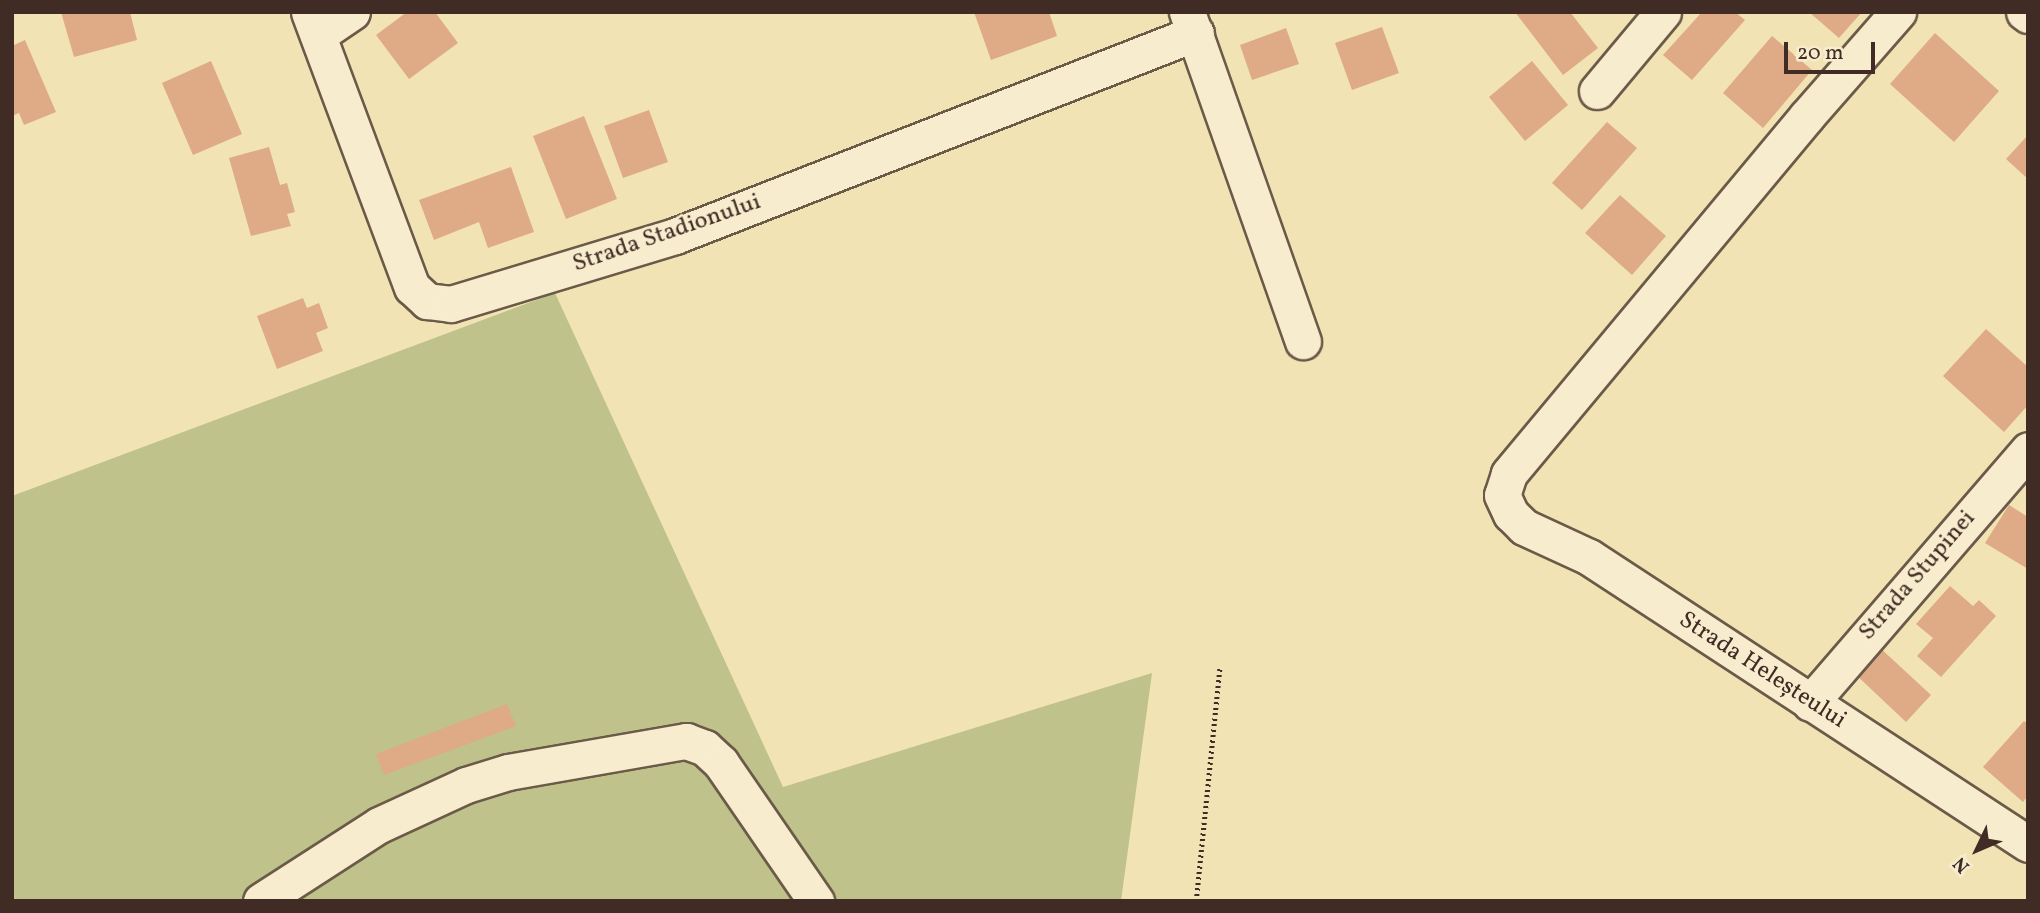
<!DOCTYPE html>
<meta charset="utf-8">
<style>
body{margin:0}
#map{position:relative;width:2040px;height:913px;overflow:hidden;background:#f2e3b4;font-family:Vollkorn,serif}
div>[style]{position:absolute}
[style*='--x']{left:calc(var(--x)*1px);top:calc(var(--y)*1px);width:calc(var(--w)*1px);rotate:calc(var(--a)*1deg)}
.green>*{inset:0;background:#bfc28a}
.building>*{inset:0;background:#dfaa86}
.path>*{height:4.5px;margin-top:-2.25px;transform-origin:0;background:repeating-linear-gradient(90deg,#402c25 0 2px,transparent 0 5.5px)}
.roads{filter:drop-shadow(2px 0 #6c5a49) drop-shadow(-2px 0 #6c5a49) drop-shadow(0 2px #6c5a49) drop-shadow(0 -2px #6c5a49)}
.minor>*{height:35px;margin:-17.5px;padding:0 17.5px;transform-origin:17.5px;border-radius:17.5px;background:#f7edce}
span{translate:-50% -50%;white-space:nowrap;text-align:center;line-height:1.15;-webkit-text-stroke:5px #f7edce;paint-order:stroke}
.street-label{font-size:24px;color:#402c25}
.frame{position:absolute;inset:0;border:14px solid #402c25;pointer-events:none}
.north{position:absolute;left:1942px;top:815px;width:70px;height:70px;-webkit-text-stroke:5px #f7edce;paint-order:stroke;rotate:226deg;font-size:19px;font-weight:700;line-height:28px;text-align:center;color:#402c25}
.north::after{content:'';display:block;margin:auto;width:24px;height:32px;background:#402c25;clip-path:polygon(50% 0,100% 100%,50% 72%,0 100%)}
.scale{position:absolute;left:1784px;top:42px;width:91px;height:32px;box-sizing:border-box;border:4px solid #402c25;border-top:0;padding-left:9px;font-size:21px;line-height:24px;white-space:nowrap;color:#402c25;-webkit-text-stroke:5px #f7edce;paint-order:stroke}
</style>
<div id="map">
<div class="green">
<div style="clip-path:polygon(555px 293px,783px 787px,1152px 673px,1121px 901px,12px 901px,12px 496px)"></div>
</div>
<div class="building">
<div style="clip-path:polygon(61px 12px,130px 12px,137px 40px,74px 57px)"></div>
<div style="clip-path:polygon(407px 12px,435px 12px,458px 43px,409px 79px,376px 35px)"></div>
<div style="clip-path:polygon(974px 12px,1049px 12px,1057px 36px,991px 60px)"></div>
<div style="clip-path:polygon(1515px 12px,1570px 12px,1598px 48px,1563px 75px)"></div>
<div style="clip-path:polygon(1702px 12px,1735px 12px,1745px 20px,1692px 80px,1663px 55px)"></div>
<div style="clip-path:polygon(1809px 12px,1862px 12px,1839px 38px)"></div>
<div style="clip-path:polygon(1382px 27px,1399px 73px,1352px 90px,1335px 43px)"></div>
<div style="clip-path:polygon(1286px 28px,1299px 64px,1252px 80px,1240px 45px)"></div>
<div style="clip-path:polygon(1935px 33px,1999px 91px,1954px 142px,1890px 84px)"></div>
<div style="clip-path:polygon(1772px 36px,1812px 70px,1763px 128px,1723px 93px)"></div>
<div style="clip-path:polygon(25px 40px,56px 112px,24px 125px,19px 113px,12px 116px,12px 46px)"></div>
<div style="clip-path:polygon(211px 61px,242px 134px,193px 155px,162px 83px)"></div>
<div style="clip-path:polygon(1532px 61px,1568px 105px,1525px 141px,1489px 97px)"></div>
<div style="clip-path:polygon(649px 110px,668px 162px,623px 178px,604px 126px)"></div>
<div style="clip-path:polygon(584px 116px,617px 199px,566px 219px,533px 136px)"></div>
<div style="clip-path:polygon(1607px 122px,1637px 148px,1582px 210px,1552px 183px)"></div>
<div style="clip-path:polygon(2028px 135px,2028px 179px,2006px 159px)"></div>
<div style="clip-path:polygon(269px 147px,280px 185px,287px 183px,295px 212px,287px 214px,291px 226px,251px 236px,229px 158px)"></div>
<div style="clip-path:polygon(511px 167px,534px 232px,488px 248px,479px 222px,434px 240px,419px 200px)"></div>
<div style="clip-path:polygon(1620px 195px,1666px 236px,1632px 275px,1585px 233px)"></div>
<div style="clip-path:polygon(303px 298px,307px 308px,319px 303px,328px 328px,316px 333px,323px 351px,277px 369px,257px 316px)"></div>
<div style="clip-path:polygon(1986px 329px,2028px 367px,2028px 405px,2004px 432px,1943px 376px)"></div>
<div style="clip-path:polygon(2009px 505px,2028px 517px,2028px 569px,1985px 543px)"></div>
<div style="clip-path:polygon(1950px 586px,1973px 606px,1979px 600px,1996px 616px,1941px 677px,1917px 656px,1933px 638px,1916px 624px)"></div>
<div style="clip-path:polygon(1878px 646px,1931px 695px,1906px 722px,1854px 673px)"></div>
<div style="clip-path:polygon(507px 704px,516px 726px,384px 775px,376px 754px)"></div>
<div style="clip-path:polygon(2024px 721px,2028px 724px,2028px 796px,2023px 802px,1983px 767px)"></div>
</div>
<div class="path">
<div style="--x:1196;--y:901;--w:236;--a:-84.2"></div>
</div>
<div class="roads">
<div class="minor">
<div style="--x:309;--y:12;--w:294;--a:69.5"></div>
<div style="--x:412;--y:287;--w:21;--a:43"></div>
<div style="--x:427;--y:301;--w:24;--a:7"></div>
<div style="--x:451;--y:304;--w:234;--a:-16.9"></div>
<div style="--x:675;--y:236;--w:559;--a:-21.29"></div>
<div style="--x:1187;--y:12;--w:349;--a:70.6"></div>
<div style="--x:1898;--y:12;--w:138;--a:131.2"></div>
<div style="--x:1807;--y:116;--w:466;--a:129.8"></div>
<div style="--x:1509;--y:474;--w:22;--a:108"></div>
<div style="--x:1502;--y:495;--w:21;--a:65"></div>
<div style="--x:1511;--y:514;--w:18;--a:45"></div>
<div style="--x:1524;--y:527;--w:72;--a:24.8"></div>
<div style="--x:1589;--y:557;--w:524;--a:33.17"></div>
<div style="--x:2024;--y:12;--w:5;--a:37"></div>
<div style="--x:318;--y:35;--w:41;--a:-34.1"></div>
<div style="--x:1597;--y:91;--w:103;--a:-50.1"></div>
<div style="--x:1810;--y:703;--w:334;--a:-49.2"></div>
<div style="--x:261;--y:901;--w:140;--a:-32.8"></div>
<div style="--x:379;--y:825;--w:96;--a:-24.7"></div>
<div style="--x:466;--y:785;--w:44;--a:-17.2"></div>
<div style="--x:508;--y:772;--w:181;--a:-9.9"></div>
<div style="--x:686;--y:741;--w:20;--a:20"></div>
<div style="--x:705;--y:748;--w:22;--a:43"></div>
<div style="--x:721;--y:763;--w:168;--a:55.5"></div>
</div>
</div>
<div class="street-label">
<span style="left:667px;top:234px;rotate:-19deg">Strada Stadionului</span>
<span style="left:1918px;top:576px;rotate:-49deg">Strada Stupinei</span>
<span style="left:1762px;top:671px;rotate:33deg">Strada Heleșteului</span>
</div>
<div class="frame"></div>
<div class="north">N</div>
<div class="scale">20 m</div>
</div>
